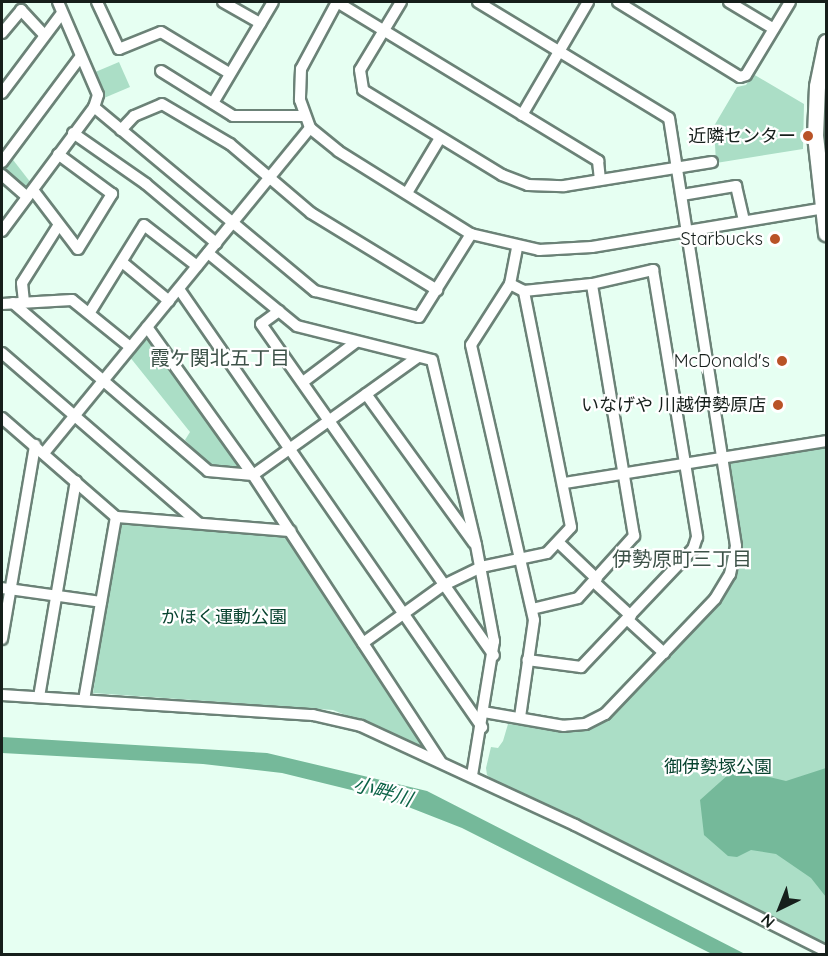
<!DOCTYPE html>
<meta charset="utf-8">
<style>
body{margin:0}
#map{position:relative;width:828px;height:956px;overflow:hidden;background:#e6fff2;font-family:Quicksand,"Noto Sans JP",sans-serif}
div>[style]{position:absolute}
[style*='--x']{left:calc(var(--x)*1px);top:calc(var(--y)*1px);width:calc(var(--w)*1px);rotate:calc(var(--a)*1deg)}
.green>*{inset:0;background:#abdec6}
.water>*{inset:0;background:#75b99a}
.roads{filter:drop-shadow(2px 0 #6b8277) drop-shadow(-2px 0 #6b8277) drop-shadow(0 2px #6b8277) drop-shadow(0 -2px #6b8277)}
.street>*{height:10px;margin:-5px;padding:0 5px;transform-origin:5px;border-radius:5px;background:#fff}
.secondary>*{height:15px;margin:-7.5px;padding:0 7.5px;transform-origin:7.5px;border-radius:7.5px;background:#fff}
.dots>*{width:16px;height:16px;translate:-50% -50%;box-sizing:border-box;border:3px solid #fff;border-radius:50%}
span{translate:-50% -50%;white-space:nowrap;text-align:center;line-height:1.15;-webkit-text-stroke:4.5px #fff;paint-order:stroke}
.poi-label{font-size:18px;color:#161f1b}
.right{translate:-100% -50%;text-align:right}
.park-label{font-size:18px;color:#08432f}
.neighbourhood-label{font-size:20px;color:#3d5248}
.water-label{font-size:20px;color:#0c6347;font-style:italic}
.frame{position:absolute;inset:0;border:3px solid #161f1b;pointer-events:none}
.north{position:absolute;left:750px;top:878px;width:60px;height:60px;-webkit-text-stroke:4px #fff;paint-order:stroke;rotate:223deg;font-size:16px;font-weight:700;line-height:24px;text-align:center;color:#161f1b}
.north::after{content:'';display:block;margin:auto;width:21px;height:27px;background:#161f1b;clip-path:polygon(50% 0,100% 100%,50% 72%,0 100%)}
</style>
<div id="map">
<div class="green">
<div style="clip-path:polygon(119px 62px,130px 87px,104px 98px,93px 73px)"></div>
<div style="clip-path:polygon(753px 74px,804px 104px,803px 149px,716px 163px,714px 126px,737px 87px,746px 85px)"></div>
<div style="clip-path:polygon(10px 156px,31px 183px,27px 188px,2px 171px)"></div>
<div style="clip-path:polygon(144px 338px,149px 338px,239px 467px,236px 470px,211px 468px,185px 440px,190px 432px,129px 356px)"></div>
<div style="clip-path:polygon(826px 447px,826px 946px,659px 859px,498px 785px,487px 775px,486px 768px,491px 747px,498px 748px,503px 741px,508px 724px,571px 732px,600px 724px,614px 714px,718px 604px,730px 587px,740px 561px,740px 537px,728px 464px)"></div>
<div style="clip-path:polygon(119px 523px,285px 536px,431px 750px,333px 710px,93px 693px)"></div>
</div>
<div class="water">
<div style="clip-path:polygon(2px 737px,267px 753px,427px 791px,745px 954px,712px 954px,462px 828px,388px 799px,282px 773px,203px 764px,2px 753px)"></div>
<div style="clip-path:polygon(826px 768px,826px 897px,811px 878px,776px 854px,751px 850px,737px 857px,728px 856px,704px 835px,700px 800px,729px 774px,744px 771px,786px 781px)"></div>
</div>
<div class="roads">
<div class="street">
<div style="--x:58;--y:2;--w:101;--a:66.7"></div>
<div style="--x:98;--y:95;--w:13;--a:108"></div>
<div style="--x:94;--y:107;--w:288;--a:39.8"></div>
<div style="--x:315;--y:291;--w:107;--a:14"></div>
<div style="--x:419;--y:317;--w:98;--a:-57.9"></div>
<div style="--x:97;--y:2;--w:52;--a:64.9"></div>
<div style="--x:119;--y:49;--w:45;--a:-22"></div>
<div style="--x:161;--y:32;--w:79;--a:31.1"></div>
<div style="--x:223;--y:2;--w:43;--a:29.6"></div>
<div style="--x:337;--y:2;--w:76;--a:118.2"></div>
<div style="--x:301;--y:69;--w:31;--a:92"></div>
<div style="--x:300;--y:100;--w:30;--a:70"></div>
<div style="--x:310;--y:128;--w:36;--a:39"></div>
<div style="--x:338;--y:151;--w:157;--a:32"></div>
<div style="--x:471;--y:234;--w:70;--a:13.2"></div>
<div style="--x:539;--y:250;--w:53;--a:-3.2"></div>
<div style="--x:592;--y:247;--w:237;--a:-9.5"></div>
<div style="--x:337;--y:2;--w:306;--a:31.3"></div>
<div style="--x:598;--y:161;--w:19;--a:84"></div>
<div style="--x:401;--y:2;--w:79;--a:121.1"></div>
<div style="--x:360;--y:70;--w:20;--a:81"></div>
<div style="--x:363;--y:90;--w:163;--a:31.4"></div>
<div style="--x:502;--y:175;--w:28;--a:21"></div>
<div style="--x:528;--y:185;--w:36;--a:2"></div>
<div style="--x:564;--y:186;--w:150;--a:-9.2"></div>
<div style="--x:478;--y:2;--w:223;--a:31.3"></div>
<div style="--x:669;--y:118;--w:433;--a:81.1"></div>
<div style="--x:736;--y:546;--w:29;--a:102"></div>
<div style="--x:730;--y:574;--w:29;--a:121"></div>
<div style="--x:715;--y:599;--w:159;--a:133.7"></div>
<div style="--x:605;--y:714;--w:22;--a:153"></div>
<div style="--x:585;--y:724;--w:21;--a:175"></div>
<div style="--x:564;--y:726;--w:81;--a:-170.1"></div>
<div style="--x:618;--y:2;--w:143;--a:31.6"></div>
<div style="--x:740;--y:77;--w:6;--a:-18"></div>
<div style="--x:746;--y:75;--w:85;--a:-58.9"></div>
<div style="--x:729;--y:2;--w:52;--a:31"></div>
<div style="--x:2;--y:33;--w:30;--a:-50"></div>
<div style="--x:21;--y:10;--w:34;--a:47"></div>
<div style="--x:161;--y:71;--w:85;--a:32"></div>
<div style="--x:233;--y:116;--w:71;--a:0"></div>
<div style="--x:2;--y:93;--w:100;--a:-53.1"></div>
<div style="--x:213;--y:103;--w:117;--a:-59.3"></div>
<div style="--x:522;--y:115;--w:131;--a:-59.7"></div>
<div style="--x:121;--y:130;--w:19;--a:-47"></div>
<div style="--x:134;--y:116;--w:30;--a:-23"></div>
<div style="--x:162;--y:104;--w:79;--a:30.5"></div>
<div style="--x:230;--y:144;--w:106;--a:40.4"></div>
<div style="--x:311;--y:213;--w:148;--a:31.4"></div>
<div style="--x:73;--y:133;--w:89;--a:34.9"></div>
<div style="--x:146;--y:184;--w:92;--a:40.1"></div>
<div style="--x:2;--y:162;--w:132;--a:-53.3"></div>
<div style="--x:2;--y:175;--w:33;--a:41"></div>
<div style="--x:33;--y:190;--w:74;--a:52.7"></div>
<div style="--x:78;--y:249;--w:65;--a:-58.3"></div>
<div style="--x:112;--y:194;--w:67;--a:-143.5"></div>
<div style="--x:407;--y:193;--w:64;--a:-59"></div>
<div style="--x:682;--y:195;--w:55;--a:-9.5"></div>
<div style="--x:736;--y:186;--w:36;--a:77"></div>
<div style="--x:2;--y:231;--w:154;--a:-53.4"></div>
<div style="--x:517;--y:248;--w:37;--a:101"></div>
<div style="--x:510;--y:284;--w:72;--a:122.6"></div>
<div style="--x:471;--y:345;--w:282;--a:77.1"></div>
<div style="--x:534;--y:620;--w:98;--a:98.2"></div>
<div style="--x:208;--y:253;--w:115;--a:39.4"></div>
<div style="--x:297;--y:326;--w:139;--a:14.1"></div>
<div style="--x:432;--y:360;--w:190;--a:76.6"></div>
<div style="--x:476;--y:545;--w:98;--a:79.4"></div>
<div style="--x:494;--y:641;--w:137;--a:99.3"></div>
<div style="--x:122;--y:262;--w:61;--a:39.7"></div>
<div style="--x:510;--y:284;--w:16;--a:27"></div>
<div style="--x:524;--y:291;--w:68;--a:-5.9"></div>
<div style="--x:592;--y:284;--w:63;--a:-12.9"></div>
<div style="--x:653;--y:270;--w:271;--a:80.6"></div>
<div style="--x:697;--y:537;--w:13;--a:108"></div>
<div style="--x:693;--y:549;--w:163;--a:133.5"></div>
<div style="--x:581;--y:667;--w:54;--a:-172.6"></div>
<div style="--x:179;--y:289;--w:533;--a:55.33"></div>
<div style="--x:24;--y:302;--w:19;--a:-96"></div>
<div style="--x:22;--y:283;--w:67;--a:-57.7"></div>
<div style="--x:13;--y:303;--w:257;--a:40.7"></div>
<div style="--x:208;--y:471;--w:45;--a:5.1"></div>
<div style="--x:253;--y:475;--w:203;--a:-35.6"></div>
<div style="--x:2;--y:304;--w:70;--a:-3.3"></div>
<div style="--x:72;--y:300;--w:75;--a:39"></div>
<div style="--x:279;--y:311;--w:22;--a:144"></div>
<div style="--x:261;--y:324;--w:405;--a:54.9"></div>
<div style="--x:90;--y:312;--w:102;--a:-58.2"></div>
<div style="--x:144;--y:225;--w:67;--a:37.7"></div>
<div style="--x:147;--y:327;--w:182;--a:54.4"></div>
<div style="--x:253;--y:475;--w:343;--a:56.8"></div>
<div style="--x:2;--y:353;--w:259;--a:40.9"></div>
<div style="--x:303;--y:382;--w:66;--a:-37"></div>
<div style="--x:366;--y:394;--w:184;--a:54.1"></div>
<div style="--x:2;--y:418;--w:151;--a:41"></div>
<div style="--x:116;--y:517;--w:175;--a:4.6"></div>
<div style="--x:44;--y:453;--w:420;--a:-50.7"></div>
<div style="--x:565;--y:483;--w:264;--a:-9.1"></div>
<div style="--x:559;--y:543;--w:52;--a:43.5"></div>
<div style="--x:594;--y:582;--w:50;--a:42.6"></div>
<div style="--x:2;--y:588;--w:100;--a:8"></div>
<div style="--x:532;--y:609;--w:47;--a:-13.4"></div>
<div style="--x:578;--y:598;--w:84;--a:-47.9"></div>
<div style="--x:634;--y:536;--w:255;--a:-99.5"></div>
<div style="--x:628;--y:620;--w:49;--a:42.5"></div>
<div style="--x:2;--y:639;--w:197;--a:-80.3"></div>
<div style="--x:363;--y:643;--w:97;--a:-35.8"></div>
<div style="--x:442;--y:586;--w:43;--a:-26"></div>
<div style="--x:481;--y:567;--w:67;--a:-12"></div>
<div style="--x:547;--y:553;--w:35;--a:-47"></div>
<div style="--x:571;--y:527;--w:241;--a:-101.3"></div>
<div style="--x:2;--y:695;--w:312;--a:3.7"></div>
<div style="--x:313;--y:715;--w:49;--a:12.9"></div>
<div style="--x:361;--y:726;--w:236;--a:24.8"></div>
<div style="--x:575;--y:825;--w:281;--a:26.7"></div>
<div style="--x:39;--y:697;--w:219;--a:-80.3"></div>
<div style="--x:84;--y:700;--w:186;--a:-80.1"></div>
</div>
<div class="secondary">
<div style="--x:826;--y:42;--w:45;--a:101.6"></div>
<div style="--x:817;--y:86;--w:49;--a:92.3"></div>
<div style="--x:815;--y:135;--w:99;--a:83.6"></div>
</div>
</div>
<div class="dots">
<div style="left:808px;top:136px;background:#b95327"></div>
<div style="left:775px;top:239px;background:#b95327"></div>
<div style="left:782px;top:361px;background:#b95327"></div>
<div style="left:778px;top:405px;background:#b95327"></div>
</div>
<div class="poi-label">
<span class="right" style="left:796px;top:136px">近隣センター</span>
<span class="right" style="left:763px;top:239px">Starbucks</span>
<span class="right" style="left:770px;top:361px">McDonald's</span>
<span class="right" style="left:766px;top:405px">いなげや 川越伊勢原店</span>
</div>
<div class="park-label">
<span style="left:224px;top:617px">かほく運動公園</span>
<span style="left:718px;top:767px">御伊勢塚公園</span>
</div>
<div class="neighbourhood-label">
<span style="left:220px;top:357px">霞ケ関北五丁目</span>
<span style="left:682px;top:558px">伊勢原町三丁目</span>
</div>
<div class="water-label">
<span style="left:383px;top:791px;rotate:16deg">小畔川</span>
</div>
<div class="frame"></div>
<div class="north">N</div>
</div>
